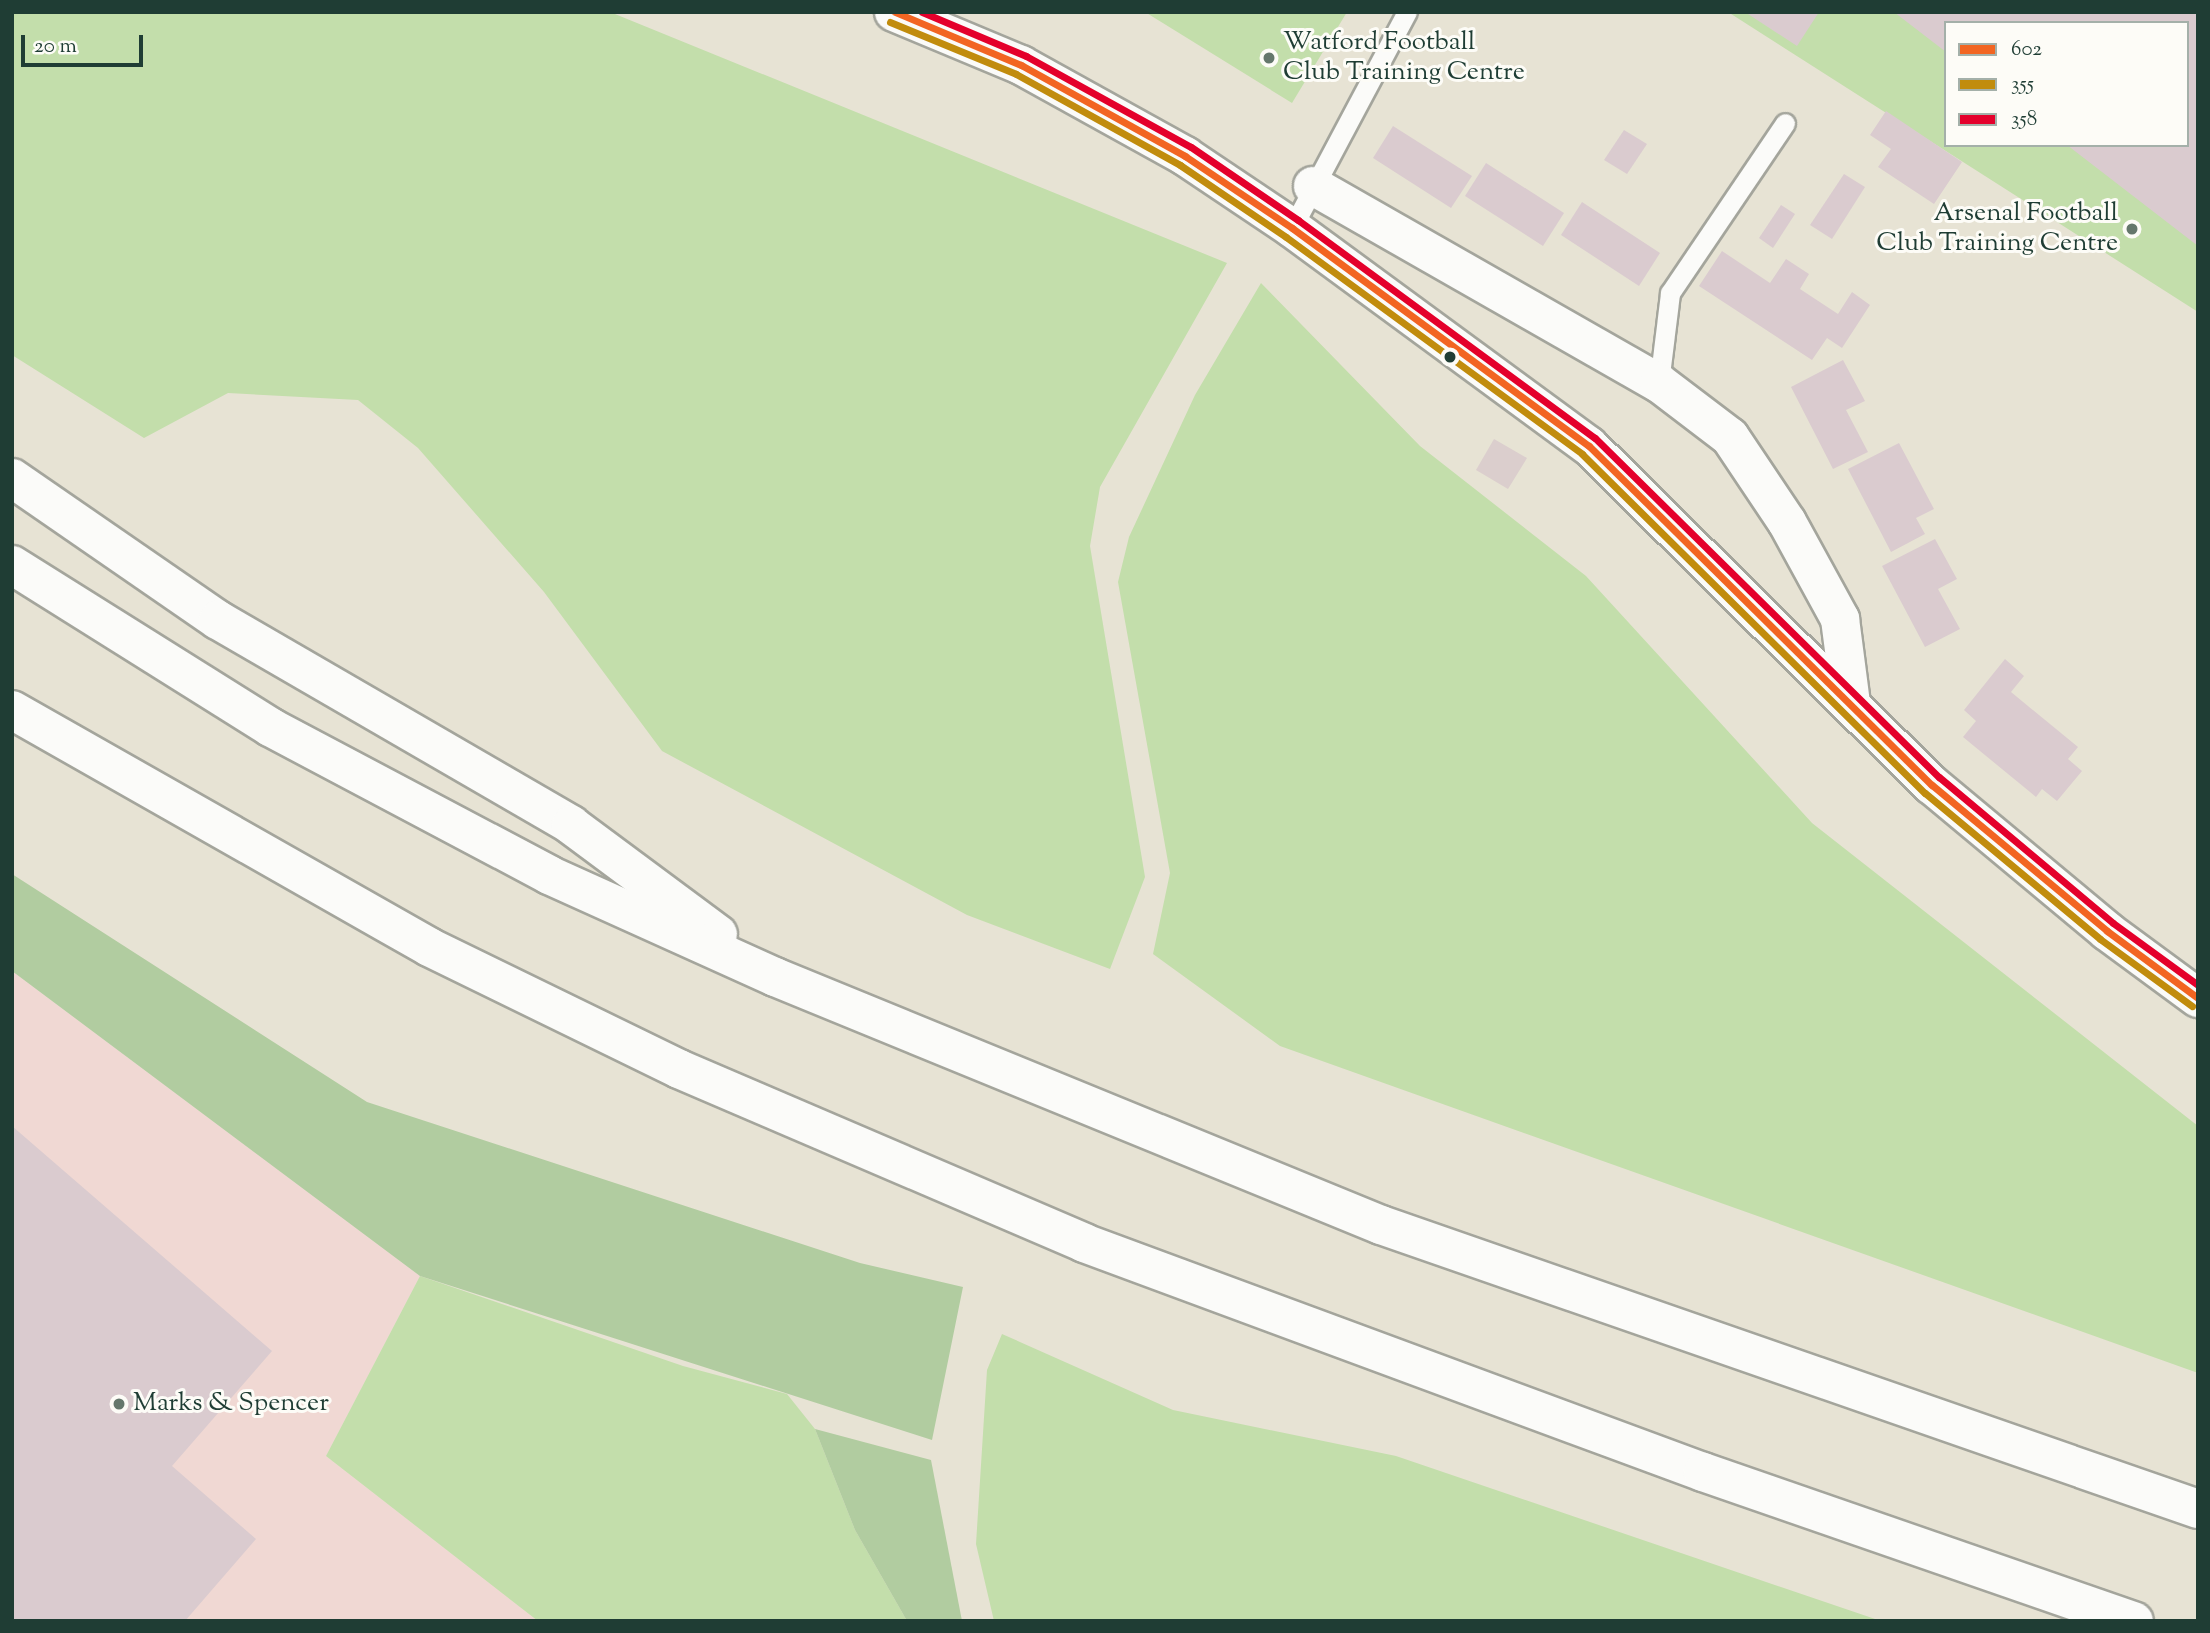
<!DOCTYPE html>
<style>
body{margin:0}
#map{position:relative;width:2210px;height:1633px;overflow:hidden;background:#e7e3d4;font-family:"Sorts Mill Goudy",serif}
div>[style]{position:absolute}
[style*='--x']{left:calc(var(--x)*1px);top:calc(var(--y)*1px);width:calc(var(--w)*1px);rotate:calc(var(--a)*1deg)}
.built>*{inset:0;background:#f0d8d3}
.industrial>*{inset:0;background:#dbcecd}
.green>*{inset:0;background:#c3deab}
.forest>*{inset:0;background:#b1cca0}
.building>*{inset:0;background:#dacbcf}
.roads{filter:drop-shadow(2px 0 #a4a59c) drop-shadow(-2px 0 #a4a59c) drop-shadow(0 2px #a4a59c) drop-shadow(0 -2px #a4a59c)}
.service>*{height:19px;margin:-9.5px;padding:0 9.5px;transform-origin:9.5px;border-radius:9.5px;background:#fbfbf9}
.minor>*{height:38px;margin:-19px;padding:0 19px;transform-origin:19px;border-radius:19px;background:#fbfbf9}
.secondary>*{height:38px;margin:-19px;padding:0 19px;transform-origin:19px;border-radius:19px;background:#fbfbf9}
.motorway>*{height:38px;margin:-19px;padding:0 19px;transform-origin:19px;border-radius:19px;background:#fbfbf9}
.bus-1>*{height:7px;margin:-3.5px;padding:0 3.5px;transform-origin:3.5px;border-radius:3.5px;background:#f26522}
.bus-2>*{height:7px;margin:-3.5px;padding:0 3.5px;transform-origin:3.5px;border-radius:3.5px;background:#c18c0d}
.bus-3>*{height:7px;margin:-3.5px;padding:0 3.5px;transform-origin:3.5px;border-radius:3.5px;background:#e4002b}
.dots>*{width:19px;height:19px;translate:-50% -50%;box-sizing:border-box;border:4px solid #fdfcf7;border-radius:50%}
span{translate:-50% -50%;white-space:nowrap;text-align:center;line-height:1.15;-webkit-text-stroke:6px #fdfcf7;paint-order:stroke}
.poi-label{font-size:26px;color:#1f3d34}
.left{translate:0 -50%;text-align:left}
.right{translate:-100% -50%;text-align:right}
.frame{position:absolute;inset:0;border:14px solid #1f3d34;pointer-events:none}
.legend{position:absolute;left:1944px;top:21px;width:245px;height:126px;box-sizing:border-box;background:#fdfcf7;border:2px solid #a4b0a9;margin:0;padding:9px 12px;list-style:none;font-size:21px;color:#1f3d34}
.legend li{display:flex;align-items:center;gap:14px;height:35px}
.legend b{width:35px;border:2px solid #a4b0a9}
.scale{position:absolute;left:21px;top:35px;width:122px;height:32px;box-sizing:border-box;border:4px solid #1f3d34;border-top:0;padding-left:9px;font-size:21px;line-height:24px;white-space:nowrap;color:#1f3d34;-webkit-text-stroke:5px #fdfcf7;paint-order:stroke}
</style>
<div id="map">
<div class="built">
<div style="clip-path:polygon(12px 971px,420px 1276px,326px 1456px,538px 1621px,12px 1621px)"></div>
</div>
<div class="industrial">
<div style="clip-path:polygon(1494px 439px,1527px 458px,1508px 489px,1476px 470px)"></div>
</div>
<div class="green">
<div style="clip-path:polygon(12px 12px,610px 12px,1227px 263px,1100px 487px,1090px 546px,1145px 877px,1110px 969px,967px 915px,662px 751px,544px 592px,418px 448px,358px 400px,228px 393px,144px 438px,12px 355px)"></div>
<div style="clip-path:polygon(1145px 12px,1347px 12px,1292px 103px)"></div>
<div style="clip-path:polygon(evenodd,1728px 12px,2198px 12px,2198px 312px,1728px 12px,1946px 23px,2187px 23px,2187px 145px,1946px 145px,1946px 23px)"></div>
<div style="clip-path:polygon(1261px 283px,1420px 446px,1586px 576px,1812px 823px,2198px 1126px,2198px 1373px,1280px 1046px,1153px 954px,1170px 873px,1118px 582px,1129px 537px,1195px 395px)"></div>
<div style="clip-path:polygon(420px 1276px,683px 1366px,787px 1394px,815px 1429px,855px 1530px,907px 1621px,538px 1621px,326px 1456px)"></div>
<div style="clip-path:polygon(1002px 1334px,1173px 1410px,1396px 1456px,1881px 1621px,994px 1621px,976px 1544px,987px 1370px)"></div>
</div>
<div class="forest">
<div style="clip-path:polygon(12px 874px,367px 1102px,860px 1263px,963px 1287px,932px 1440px,420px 1276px,12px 971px)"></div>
<div style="clip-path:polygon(815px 1429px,931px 1460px,962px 1621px,907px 1621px,855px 1530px)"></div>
</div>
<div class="building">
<div style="clip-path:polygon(1745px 12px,1819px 12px,1797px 46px)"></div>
<div style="clip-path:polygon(1894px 12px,2198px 12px,2198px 246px,2067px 145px,2187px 145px,2187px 23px,1946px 23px,1946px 52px)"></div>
<div style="clip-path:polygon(1886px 111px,1962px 162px,1934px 204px,1878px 167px,1891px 149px,1870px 135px)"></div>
<div style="clip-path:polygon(1393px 126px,1472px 176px,1451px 208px,1373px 158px)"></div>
<div style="clip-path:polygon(1624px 130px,1647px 144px,1627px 174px,1604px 160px)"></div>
<div style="clip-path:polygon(1486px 163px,1564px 213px,1543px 246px,1465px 196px)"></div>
<div style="clip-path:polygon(1844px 174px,1865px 187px,1832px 239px,1810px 225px)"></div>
<div style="clip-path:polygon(1582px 202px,1660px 253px,1639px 286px,1561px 235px)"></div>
<div style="clip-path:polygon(1781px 205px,1795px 214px,1773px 248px,1759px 238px)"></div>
<div style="clip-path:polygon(1722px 251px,1770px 283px,1786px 259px,1809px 274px,1800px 289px,1838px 314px,1852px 292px,1870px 305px,1842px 348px,1827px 338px,1812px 360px,1699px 286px)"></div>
<div style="clip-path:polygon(1843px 360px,1865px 401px,1846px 410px,1868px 452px,1833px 469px,1791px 387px)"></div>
<div style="clip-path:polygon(1899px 443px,1934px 509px,1916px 518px,1925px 534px,1891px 552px,1848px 469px)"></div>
<div style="clip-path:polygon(1935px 539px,1957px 579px,1938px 589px,1960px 629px,1925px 647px,1882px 566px)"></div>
<div style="clip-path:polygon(2005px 659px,2024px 676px,2011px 692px,2078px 747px,2068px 759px,2082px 771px,2057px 801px,2042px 789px,2036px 797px,1963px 737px,1976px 721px,1964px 710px)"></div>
<div style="clip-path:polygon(12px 1126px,272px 1351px,172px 1466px,256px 1539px,185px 1621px,12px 1621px)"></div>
</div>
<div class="roads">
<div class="service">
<div style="--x:1292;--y:228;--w:245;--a:-62"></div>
<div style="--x:1659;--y:383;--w:91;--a:-83"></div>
<div style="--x:1670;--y:293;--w:205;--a:-55.9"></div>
</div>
<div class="minor">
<div style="--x:1313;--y:186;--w:398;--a:29.7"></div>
<div style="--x:1659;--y:383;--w:89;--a:37.3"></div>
<div style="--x:1730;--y:437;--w:102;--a:56.2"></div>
<div style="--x:1787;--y:522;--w:111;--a:61.3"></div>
<div style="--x:1840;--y:619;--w:86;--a:82.6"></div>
</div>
<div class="secondary">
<div style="--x:894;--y:12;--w:138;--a:22.7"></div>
<div style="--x:1021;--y:65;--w:188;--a:29"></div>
<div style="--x:1185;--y:156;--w:129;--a:33.9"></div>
<div style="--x:1292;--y:228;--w:368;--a:36.3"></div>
<div style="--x:1589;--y:446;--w:482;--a:44.7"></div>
<div style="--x:1932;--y:785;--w:228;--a:39.8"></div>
<div style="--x:2107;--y:931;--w:113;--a:36.4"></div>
</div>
<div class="motorway">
<div style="--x:12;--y:478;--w:250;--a:34.6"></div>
<div style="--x:218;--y:620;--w:408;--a:30.1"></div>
<div style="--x:571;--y:825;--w:183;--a:36.6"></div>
<div style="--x:12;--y:565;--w:305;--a:32.1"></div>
<div style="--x:270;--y:727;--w:316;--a:27.9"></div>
<div style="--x:549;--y:875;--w:248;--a:24.3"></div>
<div style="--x:775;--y:977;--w:655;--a:22.26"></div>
<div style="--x:1381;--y:1225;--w:865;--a:19.17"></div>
<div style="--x:12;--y:710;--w:480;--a:29.6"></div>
<div style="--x:429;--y:947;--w:278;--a:26"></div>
<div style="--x:679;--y:1069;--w:441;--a:23.2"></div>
<div style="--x:1084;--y:1243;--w:660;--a:20.3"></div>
<div style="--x:1703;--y:1472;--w:456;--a:19.1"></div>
</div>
</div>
<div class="bus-1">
<div style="--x:895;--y:12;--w:137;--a:22.8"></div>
<div style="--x:1021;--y:65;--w:188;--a:29"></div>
<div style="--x:1185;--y:156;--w:129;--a:33.9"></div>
<div style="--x:1292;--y:228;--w:368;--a:36.3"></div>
<div style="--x:1589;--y:446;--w:482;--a:44.7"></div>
<div style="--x:1932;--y:785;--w:228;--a:39.8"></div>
<div style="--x:2107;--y:931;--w:113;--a:36.4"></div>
</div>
<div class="bus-2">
<div style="--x:890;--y:22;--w:136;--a:22.4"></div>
<div style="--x:1016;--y:74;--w:188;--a:29"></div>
<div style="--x:1180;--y:165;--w:128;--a:34.2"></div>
<div style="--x:1286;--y:237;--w:367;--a:36.2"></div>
<div style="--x:1582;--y:454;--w:482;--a:44.7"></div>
<div style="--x:1925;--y:793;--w:228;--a:39.8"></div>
<div style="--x:2100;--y:939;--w:114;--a:36.1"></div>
</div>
<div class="bus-3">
<div style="--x:922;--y:12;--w:113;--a:22.9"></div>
<div style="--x:1026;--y:56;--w:188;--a:28.9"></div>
<div style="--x:1191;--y:147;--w:130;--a:34.3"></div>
<div style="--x:1298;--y:220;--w:368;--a:36.3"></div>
<div style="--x:1595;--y:438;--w:483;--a:44.6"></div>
<div style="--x:1939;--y:777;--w:227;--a:40"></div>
<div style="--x:2113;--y:923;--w:105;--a:36.1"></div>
</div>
<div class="dots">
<div style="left:1269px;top:58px;background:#65776c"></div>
<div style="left:2132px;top:229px;background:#65776c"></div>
<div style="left:1450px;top:357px;background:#1f3d34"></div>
<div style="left:119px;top:1404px;background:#65776c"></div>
</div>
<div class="poi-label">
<span class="left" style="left:1283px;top:58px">Watford Football<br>Club Training Centre</span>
<span class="right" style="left:2118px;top:229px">Arsenal Football<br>Club Training Centre</span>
<span class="left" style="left:133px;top:1404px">Marks &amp; Spencer</span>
</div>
<div class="frame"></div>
<ul class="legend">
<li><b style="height:9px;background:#f26522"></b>602</li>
<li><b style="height:9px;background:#c18c0d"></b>355</li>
<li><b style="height:9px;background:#e4002b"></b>358</li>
</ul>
<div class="scale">20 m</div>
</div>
